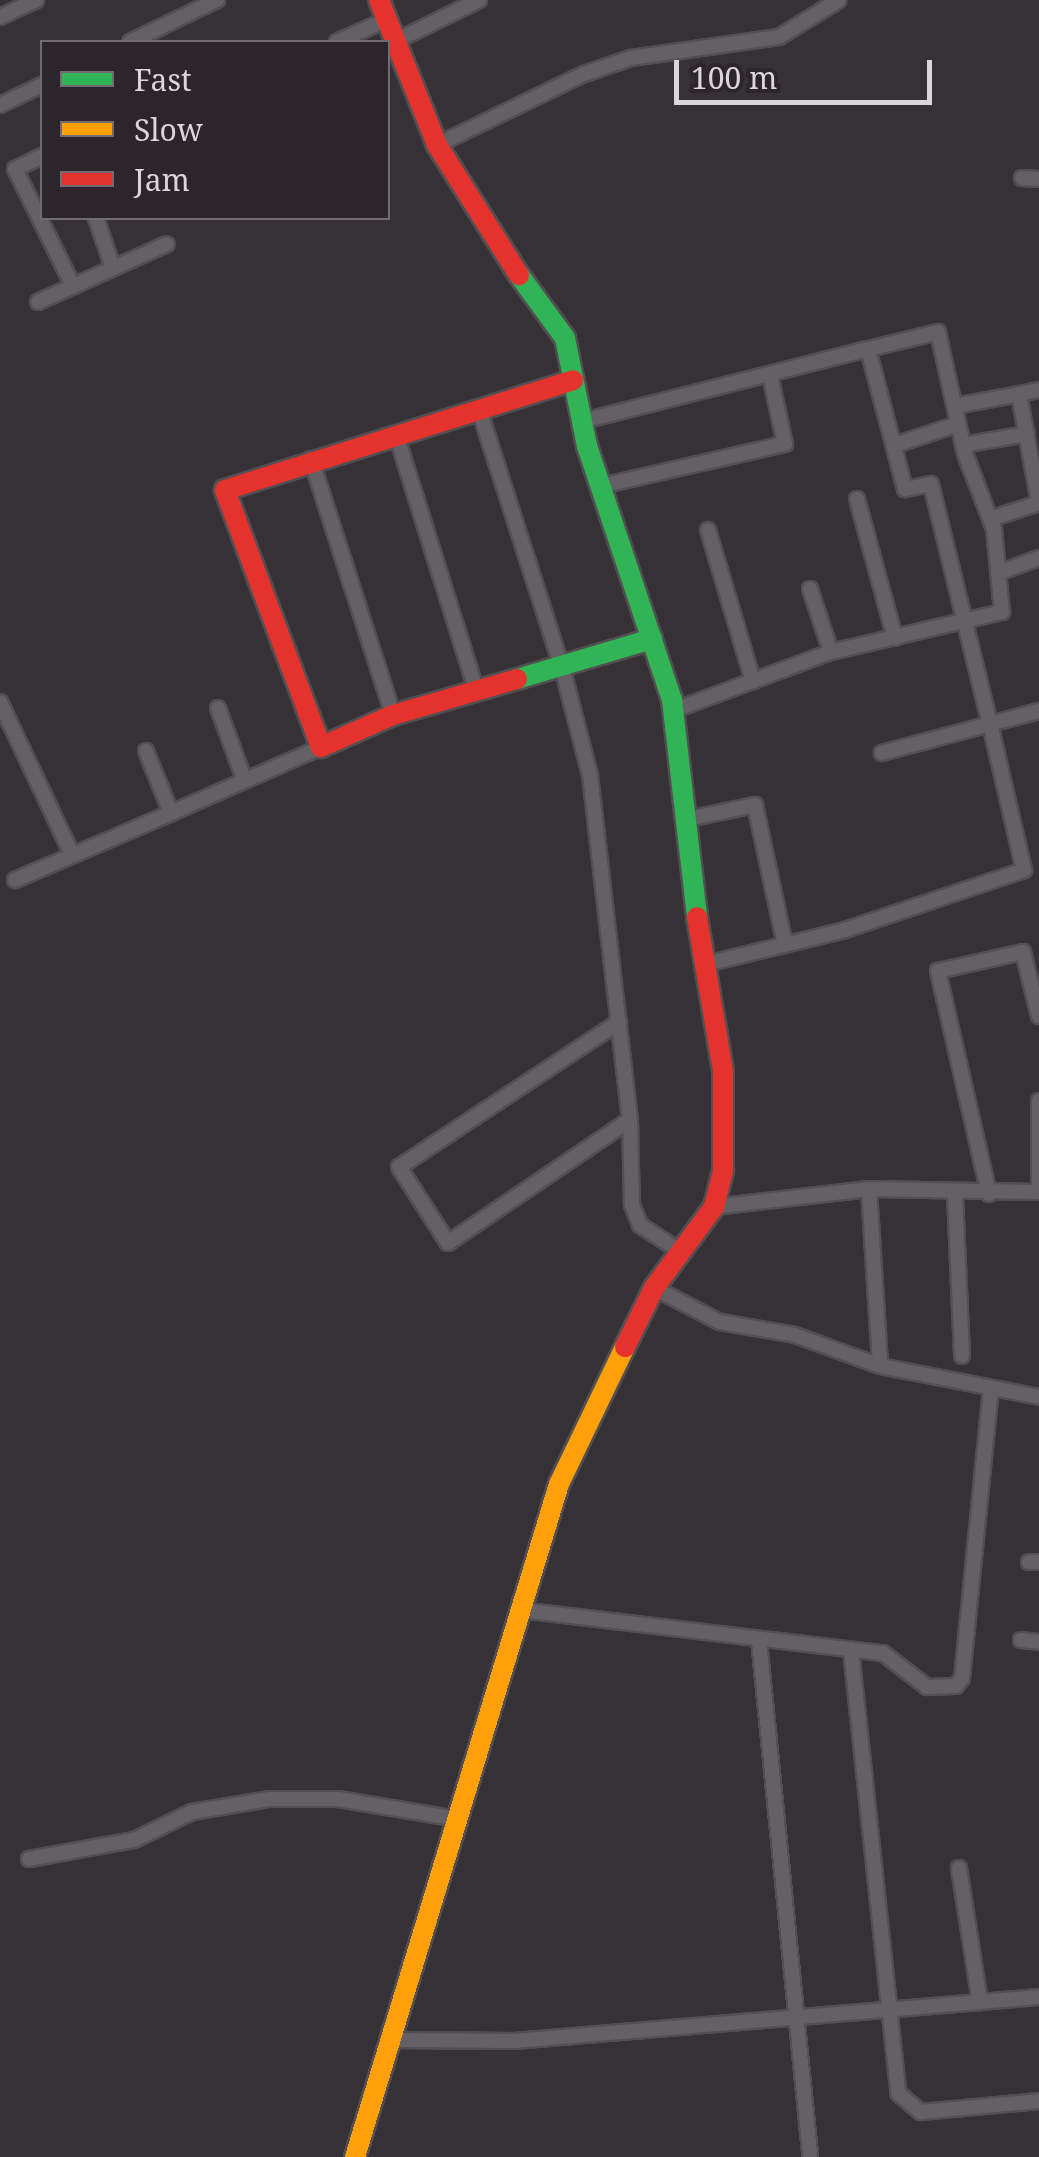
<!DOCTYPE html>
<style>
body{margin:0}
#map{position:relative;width:1039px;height:2157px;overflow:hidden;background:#353135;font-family:"Noto Serif",serif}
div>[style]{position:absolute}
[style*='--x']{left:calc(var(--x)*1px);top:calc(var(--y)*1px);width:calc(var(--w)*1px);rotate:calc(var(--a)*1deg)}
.roads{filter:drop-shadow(2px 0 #524f52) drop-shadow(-2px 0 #524f52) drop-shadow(0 2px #524f52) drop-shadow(0 -2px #524f52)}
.street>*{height:14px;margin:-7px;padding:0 7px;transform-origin:7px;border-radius:7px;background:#646164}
.fast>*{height:20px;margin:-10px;padding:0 10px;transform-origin:10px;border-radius:10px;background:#30b455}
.slow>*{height:20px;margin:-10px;padding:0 10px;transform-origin:10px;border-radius:10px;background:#ff9f0a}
.jam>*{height:20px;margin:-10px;padding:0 10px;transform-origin:10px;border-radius:10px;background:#e5322d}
span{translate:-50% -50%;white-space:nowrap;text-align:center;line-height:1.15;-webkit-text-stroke:10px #2c262c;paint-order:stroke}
.legend{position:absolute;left:40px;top:40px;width:350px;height:180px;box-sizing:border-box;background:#2c262c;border:2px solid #726c72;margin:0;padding:12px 18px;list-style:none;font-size:30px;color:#dad6da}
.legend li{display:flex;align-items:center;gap:20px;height:50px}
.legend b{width:50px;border:2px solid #726c72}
.scale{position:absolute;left:674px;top:60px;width:258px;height:45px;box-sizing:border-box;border:5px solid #dad6da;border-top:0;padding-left:12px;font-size:30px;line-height:35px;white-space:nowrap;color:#dad6da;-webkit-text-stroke:8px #2c262c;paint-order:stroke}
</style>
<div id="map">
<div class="roads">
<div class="street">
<div style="--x:0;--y:17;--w:40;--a:-25"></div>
<div style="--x:130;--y:42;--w:97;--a:-25.8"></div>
<div style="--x:337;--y:42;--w:54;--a:-24.2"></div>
<div style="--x:394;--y:42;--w:95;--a:-26.3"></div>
<div style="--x:0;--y:105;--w:47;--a:-25.5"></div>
<div style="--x:437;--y:145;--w:163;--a:-25.8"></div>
<div style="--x:584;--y:74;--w:50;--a:-18.8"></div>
<div style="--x:631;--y:58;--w:149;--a:-8.1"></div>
<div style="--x:779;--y:37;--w:70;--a:-31.7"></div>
<div style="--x:42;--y:156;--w:30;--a:154"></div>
<div style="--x:15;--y:169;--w:131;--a:63.6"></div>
<div style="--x:1022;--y:178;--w:17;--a:3"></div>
<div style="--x:96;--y:218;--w:53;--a:71.2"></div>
<div style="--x:38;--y:302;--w:141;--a:-24.2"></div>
<div style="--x:1019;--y:394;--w:20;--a:-11"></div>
<div style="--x:955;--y:406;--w:65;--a:-10.6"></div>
<div style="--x:1019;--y:394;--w:111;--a:79.6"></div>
<div style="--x:479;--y:409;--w:271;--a:72.2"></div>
<div style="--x:562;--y:667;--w:112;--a:75.5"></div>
<div style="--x:590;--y:775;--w:347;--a:83.4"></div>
<div style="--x:630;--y:1120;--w:85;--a:88.7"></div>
<div style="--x:632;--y:1205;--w:22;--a:68"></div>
<div style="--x:640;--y:1225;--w:49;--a:33.4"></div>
<div style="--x:583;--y:421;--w:294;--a:-14.2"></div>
<div style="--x:868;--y:349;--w:145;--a:75.2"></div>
<div style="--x:905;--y:489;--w:26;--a:-11"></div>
<div style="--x:931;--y:484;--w:247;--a:76.2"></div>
<div style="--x:990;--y:724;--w:112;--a:165"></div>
<div style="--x:396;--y:434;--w:271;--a:72.6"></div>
<div style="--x:895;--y:445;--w:66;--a:-18.4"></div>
<div style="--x:963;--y:445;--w:65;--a:-9.8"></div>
<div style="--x:311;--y:459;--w:269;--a:72.2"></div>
<div style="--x:601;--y:486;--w:189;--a:-12.9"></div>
<div style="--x:785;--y:444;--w:71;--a:-102.3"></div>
<div style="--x:857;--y:499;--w:144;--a:74.7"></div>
<div style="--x:990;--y:519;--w:52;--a:-18.1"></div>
<div style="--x:708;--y:530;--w:158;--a:73.4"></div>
<div style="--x:998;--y:573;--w:44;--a:-20.1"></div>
<div style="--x:810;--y:589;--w:66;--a:71.6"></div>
<div style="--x:0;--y:702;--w:168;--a:64.7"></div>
<div style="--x:218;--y:708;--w:72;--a:69.8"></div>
<div style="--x:672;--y:711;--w:170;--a:-20.4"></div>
<div style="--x:831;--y:652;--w:176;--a:-13.2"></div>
<div style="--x:1002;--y:612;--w:83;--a:-95.5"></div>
<div style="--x:994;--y:529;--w:80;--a:-111.1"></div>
<div style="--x:965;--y:454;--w:125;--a:-102.5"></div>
<div style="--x:938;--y:332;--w:72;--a:166.3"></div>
<div style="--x:146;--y:751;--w:67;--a:68"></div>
<div style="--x:171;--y:813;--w:164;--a:-23.7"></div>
<div style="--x:683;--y:820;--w:74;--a:-11.8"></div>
<div style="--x:755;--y:805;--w:143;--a:77.9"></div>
<div style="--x:15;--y:880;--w:170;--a:-23.2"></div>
<div style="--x:706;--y:964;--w:143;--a:-13.7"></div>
<div style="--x:845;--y:930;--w:189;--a:-18.5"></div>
<div style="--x:1024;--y:870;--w:150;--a:-103.1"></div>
<div style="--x:990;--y:724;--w:51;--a:-14.9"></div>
<div style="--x:619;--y:1022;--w:263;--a:146.6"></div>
<div style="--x:399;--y:1167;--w:90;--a:57.2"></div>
<div style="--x:448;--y:1243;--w:220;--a:-34.1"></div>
<div style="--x:1039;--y:1101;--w:91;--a:90"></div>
<div style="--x:869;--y:1189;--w:177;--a:86.4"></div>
<div style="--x:989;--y:1194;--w:229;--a:-102.9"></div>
<div style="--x:938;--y:971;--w:87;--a:-12.6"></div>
<div style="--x:1023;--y:952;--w:66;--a:76"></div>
<div style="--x:955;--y:1195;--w:161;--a:87.5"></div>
<div style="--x:714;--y:1207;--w:156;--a:-6.6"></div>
<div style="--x:869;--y:1189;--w:170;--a:1"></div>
<div style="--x:654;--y:1288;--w:74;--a:27.3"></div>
<div style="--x:720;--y:1322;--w:76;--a:9.8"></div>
<div style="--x:795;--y:1335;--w:90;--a:20"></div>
<div style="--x:880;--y:1366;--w:162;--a:11"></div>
<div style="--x:1029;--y:1562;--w:10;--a:0"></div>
<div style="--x:520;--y:1610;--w:366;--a:6.8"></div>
<div style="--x:883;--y:1653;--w:56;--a:37.7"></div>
<div style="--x:927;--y:1687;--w:29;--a:-2"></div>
<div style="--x:956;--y:1686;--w:10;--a:-53"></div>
<div style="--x:962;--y:1678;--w:290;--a:-84.3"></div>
<div style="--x:759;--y:1640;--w:517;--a:84.33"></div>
<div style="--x:1021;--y:1640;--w:18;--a:6"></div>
<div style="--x:851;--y:1650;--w:445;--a:83.9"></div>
<div style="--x:898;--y:2093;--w:30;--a:40"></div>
<div style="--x:921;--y:2112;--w:119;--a:-5.3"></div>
<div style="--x:29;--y:1859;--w:107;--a:-10.3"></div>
<div style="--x:134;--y:1840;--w:64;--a:-25.8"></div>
<div style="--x:192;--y:1812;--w:79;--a:-9.5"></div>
<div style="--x:270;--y:1799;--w:68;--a:0"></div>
<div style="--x:338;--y:1799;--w:122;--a:9.5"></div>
<div style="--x:959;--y:1868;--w:136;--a:81.1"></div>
<div style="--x:392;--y:2040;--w:122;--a:0.5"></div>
<div style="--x:514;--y:2041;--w:527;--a:-4.79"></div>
</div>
<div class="fast">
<div style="--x:519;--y:275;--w:78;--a:53.9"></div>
<div style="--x:565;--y:338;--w:110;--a:78.5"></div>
<div style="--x:587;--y:446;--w:268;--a:71.5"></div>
<div style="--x:672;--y:700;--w:218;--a:83.4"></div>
<div style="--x:517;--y:679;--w:141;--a:-16.5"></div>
</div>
<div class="slow">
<div style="--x:355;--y:2157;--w:703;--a:-73.14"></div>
<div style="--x:559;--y:1484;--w:152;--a:-64.3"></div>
</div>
<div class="jam">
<div style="--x:379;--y:0;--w:156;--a:68.2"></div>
<div style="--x:437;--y:145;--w:154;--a:57.8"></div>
<div style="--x:517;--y:679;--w:129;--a:163.8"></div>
<div style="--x:393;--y:715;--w:79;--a:156"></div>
<div style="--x:321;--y:747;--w:274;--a:-110.5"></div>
<div style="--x:225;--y:490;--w:365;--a:-17.5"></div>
<div style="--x:625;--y:1347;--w:66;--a:-63.8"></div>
<div style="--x:654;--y:1288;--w:101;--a:-53.5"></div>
<div style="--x:714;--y:1207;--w:38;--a:-76"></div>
<div style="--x:723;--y:1170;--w:99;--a:-90"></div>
<div style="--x:723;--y:1071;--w:156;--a:-99.6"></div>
</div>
</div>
<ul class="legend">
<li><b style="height:12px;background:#30b455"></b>Fast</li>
<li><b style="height:12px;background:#ff9f0a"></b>Slow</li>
<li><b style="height:12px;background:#e5322d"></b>Jam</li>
</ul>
<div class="scale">100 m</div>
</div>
